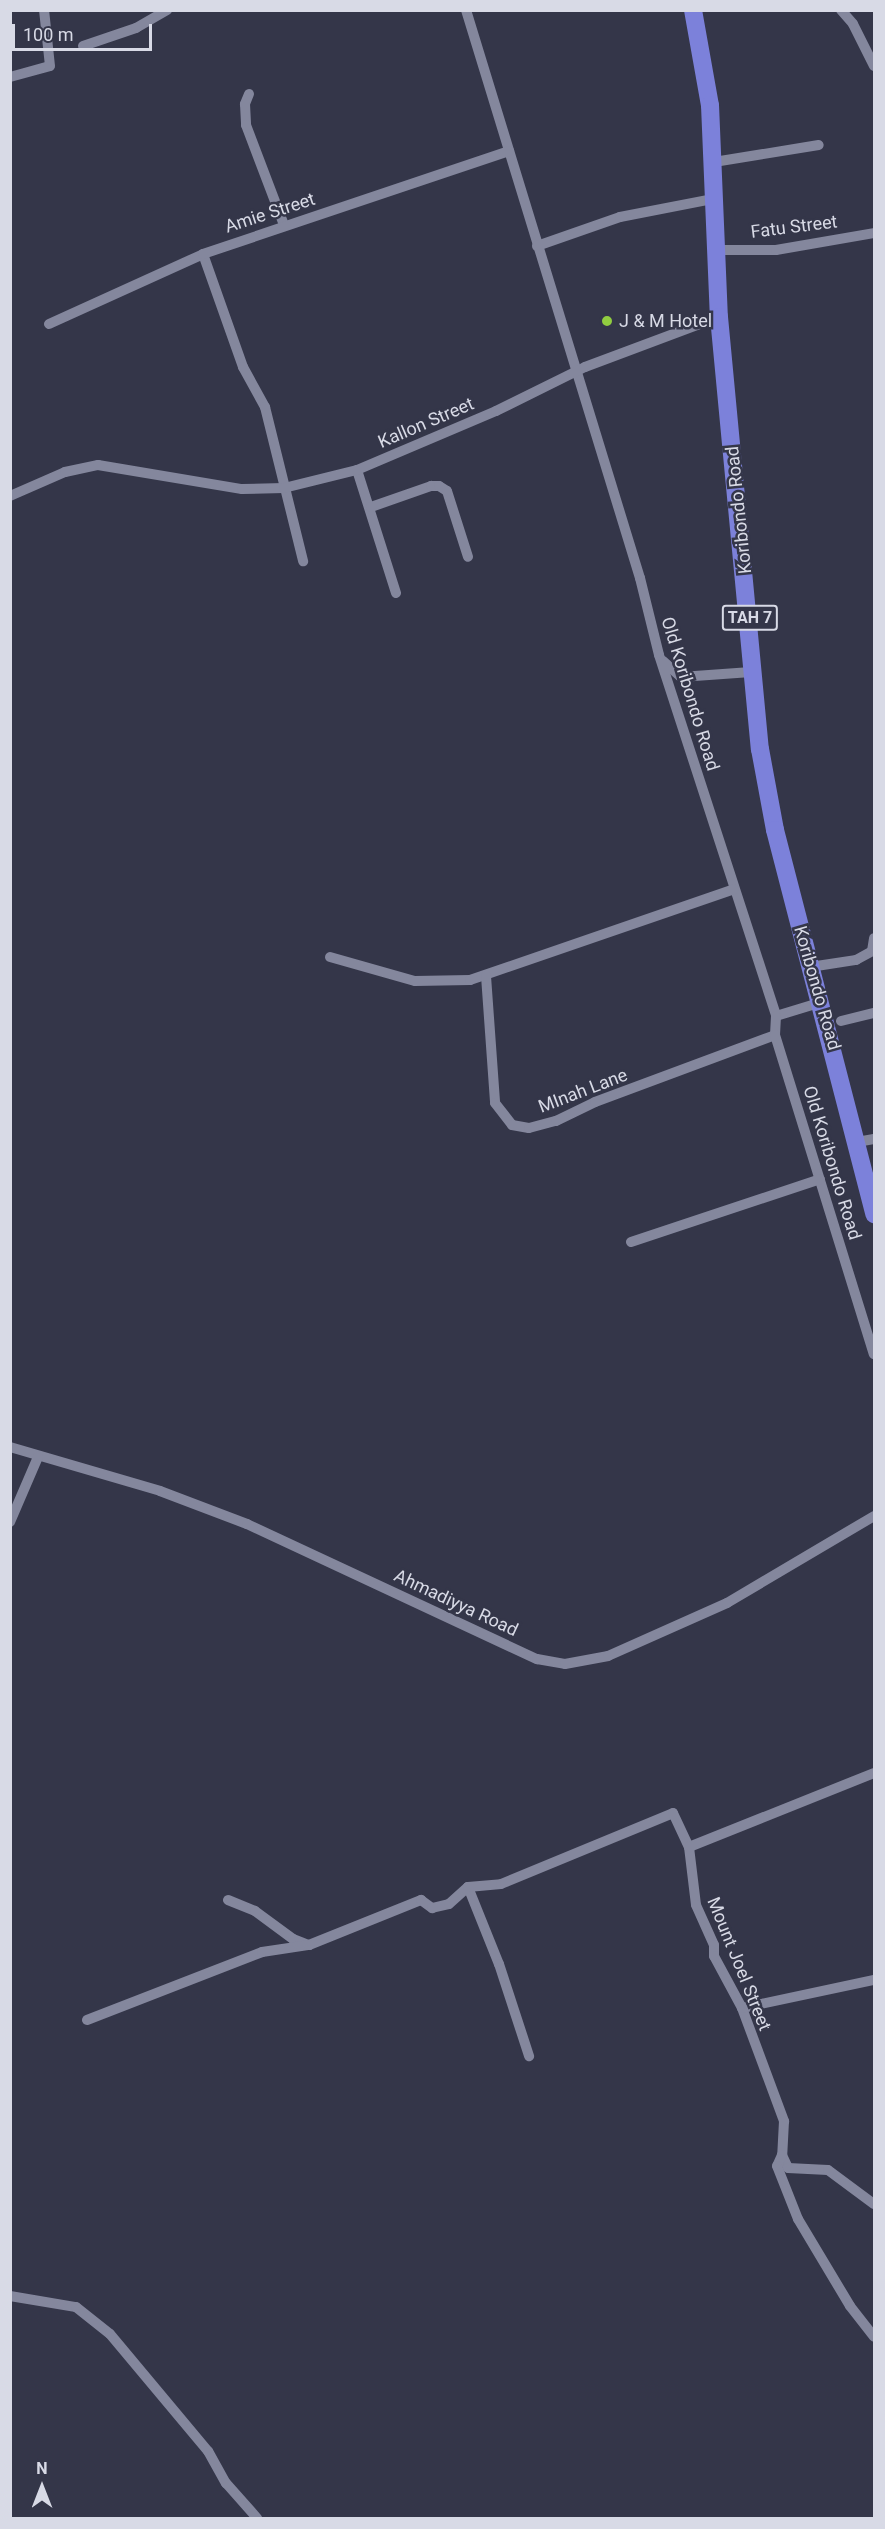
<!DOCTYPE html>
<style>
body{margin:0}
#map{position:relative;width:885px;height:2529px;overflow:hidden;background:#343649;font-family:Roboto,sans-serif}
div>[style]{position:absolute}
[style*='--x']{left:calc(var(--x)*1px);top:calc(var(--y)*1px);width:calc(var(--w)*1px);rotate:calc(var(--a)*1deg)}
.street>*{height:10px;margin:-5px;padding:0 5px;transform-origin:5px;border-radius:5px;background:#84879d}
.highway>*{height:18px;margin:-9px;padding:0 9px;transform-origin:9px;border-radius:9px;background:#7c81da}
.dots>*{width:16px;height:16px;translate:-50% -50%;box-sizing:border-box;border:3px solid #343649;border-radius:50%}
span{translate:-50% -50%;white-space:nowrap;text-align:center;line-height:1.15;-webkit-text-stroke:5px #343649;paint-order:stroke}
.shield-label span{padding:2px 4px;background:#343649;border:2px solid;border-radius:4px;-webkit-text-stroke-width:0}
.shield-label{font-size:16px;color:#d8dae6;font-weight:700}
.street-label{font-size:18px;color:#d8dae6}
.poi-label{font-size:18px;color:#d8dae6}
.left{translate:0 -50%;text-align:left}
.frame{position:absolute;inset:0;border:12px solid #d8dae6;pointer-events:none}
.north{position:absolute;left:12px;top:2457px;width:60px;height:60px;-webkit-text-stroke:4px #343649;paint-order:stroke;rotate:0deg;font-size:16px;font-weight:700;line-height:24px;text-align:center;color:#d8dae6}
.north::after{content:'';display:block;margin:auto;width:21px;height:27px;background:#d8dae6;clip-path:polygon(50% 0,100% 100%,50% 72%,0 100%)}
.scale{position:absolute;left:12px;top:24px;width:140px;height:27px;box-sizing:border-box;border:3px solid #d8dae6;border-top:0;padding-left:8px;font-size:18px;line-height:21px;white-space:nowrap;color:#d8dae6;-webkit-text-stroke:4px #343649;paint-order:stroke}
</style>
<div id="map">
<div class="street">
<div style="--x:466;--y:10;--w:594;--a:72.97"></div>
<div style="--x:640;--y:578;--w:79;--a:76.1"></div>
<div style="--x:659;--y:655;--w:379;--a:72"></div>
<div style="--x:841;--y:10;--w:18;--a:49"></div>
<div style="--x:853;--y:24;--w:47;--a:63.4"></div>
<div style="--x:83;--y:46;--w:56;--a:-18.8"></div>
<div style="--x:136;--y:28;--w:36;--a:-30"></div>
<div style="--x:10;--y:77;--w:41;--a:-15.4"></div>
<div style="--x:50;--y:66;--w:56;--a:-96.1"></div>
<div style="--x:249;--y:94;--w:11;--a:112"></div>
<div style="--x:245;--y:104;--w:21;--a:87"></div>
<div style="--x:246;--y:125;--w:107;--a:69.2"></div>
<div style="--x:714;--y:162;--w:106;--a:-9.2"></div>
<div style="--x:537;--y:246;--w:88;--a:-19.3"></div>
<div style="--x:620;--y:217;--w:95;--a:-11"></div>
<div style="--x:717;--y:250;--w:59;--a:0"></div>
<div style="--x:776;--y:250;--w:99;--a:-9.8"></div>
<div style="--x:203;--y:254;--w:120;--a:70.5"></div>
<div style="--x:243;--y:367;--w:46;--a:61.2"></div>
<div style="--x:265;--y:407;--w:159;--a:76.1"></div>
<div style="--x:49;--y:324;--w:169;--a:-24.4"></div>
<div style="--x:203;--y:254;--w:323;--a:-18.6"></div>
<div style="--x:357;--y:470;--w:129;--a:72.4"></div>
<div style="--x:10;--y:496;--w:60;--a:-23.6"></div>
<div style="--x:65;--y:472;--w:34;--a:-12"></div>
<div style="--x:98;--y:465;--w:146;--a:9.5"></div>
<div style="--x:242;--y:489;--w:42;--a:-1.4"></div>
<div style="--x:284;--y:488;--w:75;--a:-13.9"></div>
<div style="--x:357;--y:470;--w:151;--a:-23"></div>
<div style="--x:496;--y:411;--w:99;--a:-26.3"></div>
<div style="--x:585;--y:367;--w:143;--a:-20.5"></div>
<div style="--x:371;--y:507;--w:64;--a:-19.3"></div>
<div style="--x:431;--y:486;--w:8;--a:0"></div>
<div style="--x:439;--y:486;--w:9;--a:32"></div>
<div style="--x:447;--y:491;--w:69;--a:72.3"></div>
<div style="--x:663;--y:661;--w:24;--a:42"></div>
<div style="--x:681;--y:677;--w:70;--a:-4.1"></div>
<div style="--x:330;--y:957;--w:88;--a:15.8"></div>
<div style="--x:415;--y:981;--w:55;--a:-1"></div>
<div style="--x:470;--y:980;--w:279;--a:-19"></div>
<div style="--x:810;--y:967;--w:47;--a:-8.7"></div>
<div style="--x:856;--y:960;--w:18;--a:-29"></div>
<div style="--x:872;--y:951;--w:13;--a:-81"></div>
<div style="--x:486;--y:976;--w:127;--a:85.9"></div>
<div style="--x:495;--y:1103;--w:28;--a:52"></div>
<div style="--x:512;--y:1125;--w:17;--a:10"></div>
<div style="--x:529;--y:1128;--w:28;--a:-15"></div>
<div style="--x:556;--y:1121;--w:43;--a:-26"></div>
<div style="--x:595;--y:1102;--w:192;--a:-20.4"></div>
<div style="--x:822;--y:1002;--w:48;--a:163.1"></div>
<div style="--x:776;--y:1016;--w:19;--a:93"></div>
<div style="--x:775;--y:1035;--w:334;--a:72.8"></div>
<div style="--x:841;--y:1021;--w:34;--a:-14"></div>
<div style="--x:857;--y:1142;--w:17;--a:-10"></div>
<div style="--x:631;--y:1242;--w:199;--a:-18.4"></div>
<div style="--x:10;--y:1447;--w:156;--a:16.3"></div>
<div style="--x:160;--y:1491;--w:93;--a:20.8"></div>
<div style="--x:247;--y:1524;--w:320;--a:25"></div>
<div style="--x:537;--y:1659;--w:28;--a:10"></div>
<div style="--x:565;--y:1664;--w:44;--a:-10.5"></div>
<div style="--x:608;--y:1656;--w:130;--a:-24"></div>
<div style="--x:727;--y:1603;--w:171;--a:-30.6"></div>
<div style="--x:10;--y:1522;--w:71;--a:-66.7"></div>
<div style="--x:689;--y:1847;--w:58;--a:83.1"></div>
<div style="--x:696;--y:1905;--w:44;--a:65.8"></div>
<div style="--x:714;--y:1945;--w:11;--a:90"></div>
<div style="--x:714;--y:1956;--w:59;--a:61.7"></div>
<div style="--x:742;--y:2008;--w:121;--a:69.6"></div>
<div style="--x:784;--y:2121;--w:34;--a:93"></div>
<div style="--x:782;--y:2155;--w:14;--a:65"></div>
<div style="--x:788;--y:2168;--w:40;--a:2.9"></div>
<div style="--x:828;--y:2170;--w:57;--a:36.5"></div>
<div style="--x:468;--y:1887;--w:83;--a:68.1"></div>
<div style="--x:499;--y:1964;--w:97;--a:71.9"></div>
<div style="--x:228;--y:1900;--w:29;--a:22"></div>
<div style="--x:255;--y:1911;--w:47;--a:36.4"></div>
<div style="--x:293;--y:1939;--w:17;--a:21"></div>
<div style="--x:309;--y:1945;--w:121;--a:-21.9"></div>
<div style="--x:421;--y:1900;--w:14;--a:36"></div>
<div style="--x:432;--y:1908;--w:17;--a:-13"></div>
<div style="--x:449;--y:1904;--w:25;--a:-42"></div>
<div style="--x:468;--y:1887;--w:33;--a:-5"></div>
<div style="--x:501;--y:1884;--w:186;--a:-22.4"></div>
<div style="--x:673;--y:1813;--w:38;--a:65"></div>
<div style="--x:689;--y:1847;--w:199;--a:-21.8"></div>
<div style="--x:742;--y:2008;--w:135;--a:-12"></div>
<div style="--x:87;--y:2020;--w:188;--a:-21.2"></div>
<div style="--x:262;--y:1952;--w:48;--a:-8.5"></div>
<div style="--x:782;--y:2155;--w:12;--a:114"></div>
<div style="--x:777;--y:2166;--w:57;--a:68.4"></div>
<div style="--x:798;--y:2219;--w:101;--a:59.1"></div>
<div style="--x:850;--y:2306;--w:39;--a:52"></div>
<div style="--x:10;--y:2296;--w:67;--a:9.5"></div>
<div style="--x:76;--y:2307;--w:43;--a:38.5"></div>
<div style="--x:110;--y:2334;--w:153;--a:50.1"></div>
<div style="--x:208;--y:2451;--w:37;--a:61"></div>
<div style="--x:226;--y:2483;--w:47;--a:48.5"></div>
</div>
<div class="highway">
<div style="--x:693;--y:10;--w:97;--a:79.9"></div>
<div style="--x:710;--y:105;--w:212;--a:87.6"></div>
<div style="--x:719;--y:317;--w:434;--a:84.6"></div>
<div style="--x:760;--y:749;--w:82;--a:79.5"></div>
<div style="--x:775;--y:830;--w:397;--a:75.5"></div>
</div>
<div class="dots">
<div style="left:607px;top:321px;background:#91cd40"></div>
</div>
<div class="shield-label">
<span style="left:750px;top:618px">TAH 7</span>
</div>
<div class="street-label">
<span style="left:270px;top:213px;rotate:-18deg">Amie Street</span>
<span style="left:794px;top:227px;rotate:-7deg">Fatu Street</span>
<span style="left:426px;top:423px;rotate:-23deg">Kallon Street</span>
<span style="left:739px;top:510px;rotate:-96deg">Koribondo Road</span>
<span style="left:690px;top:694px;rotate:73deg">Old Koribondo Road</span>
<span style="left:817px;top:988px;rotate:74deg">Koribondo Road</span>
<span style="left:583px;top:1091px;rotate:-21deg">MInah Lane</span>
<span style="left:832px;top:1163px;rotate:73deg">Old Koribondo Road</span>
<span style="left:456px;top:1603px;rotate:25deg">Ahmadiyya Road</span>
<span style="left:739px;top:1964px;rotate:68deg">Mount Joel Street</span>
</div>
<div class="poi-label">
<span class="left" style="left:619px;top:321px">J &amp; M Hotel</span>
</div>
<div class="frame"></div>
<div class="north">N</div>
<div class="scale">100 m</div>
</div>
